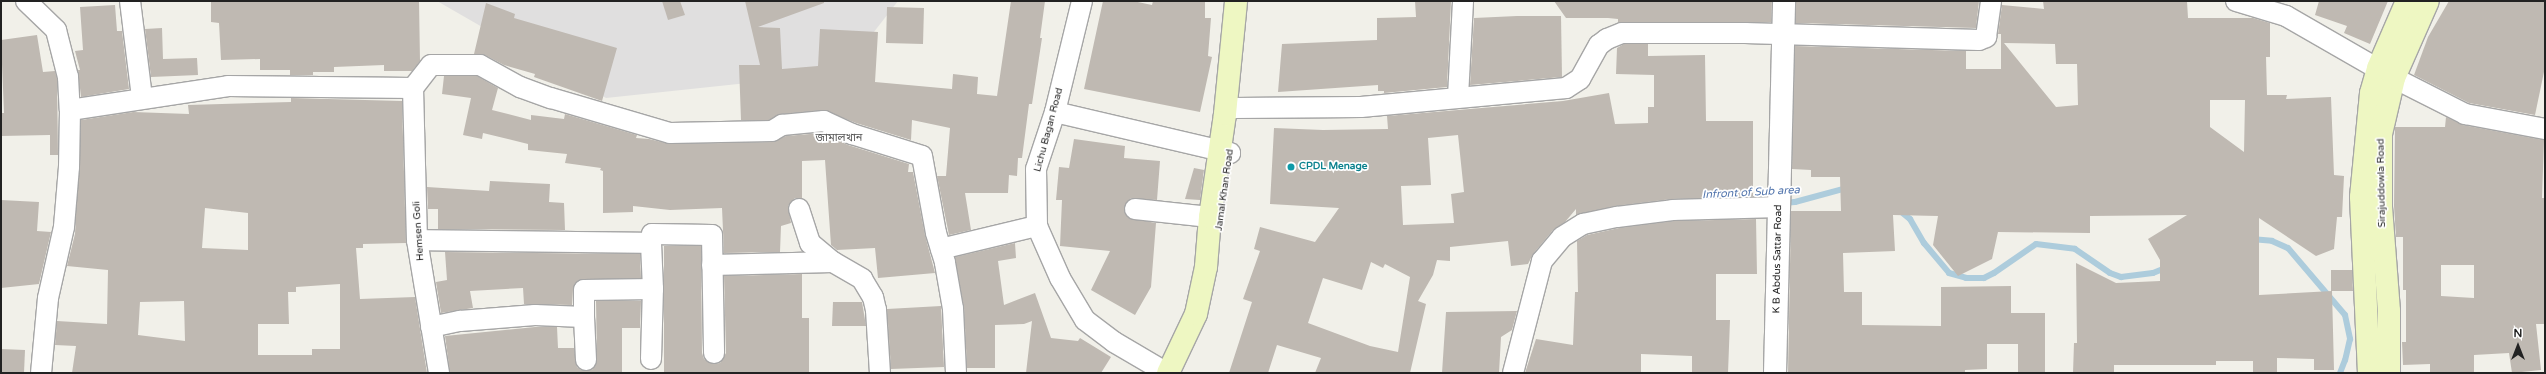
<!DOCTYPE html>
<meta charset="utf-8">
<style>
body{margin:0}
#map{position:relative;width:2546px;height:374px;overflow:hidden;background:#f1f0e9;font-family:"Varela Round","Noto Sans Bengali",sans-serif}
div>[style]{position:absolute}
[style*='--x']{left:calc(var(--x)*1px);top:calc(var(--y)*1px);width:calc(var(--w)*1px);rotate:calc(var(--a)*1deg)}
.residential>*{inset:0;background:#e0dfdf}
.stream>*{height:6px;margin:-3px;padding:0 3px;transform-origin:3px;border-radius:3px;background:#adccdc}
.building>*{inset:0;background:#bfb9b2}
.roads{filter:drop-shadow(1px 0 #a6a6a6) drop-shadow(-1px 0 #a6a6a6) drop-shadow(0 1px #a6a6a6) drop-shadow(0 -1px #a6a6a6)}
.minor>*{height:20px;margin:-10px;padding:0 10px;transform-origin:10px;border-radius:10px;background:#fff}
.tertiary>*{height:22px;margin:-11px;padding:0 11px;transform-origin:11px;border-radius:11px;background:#fff}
.secondary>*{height:22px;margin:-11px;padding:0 11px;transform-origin:11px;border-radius:11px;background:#eef7c2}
.dots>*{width:11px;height:11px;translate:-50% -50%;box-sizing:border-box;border:2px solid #fff;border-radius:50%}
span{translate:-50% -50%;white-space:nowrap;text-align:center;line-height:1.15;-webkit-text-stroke:3.5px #fff;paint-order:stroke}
.street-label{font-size:10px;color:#222}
.culture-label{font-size:10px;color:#0d838f;font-weight:700}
.left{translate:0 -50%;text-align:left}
.neighbourhood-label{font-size:11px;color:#555}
.water-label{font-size:11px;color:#5275ad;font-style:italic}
.frame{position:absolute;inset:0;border:2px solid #222;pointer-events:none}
.north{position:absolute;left:2498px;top:326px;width:40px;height:40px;-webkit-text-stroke:3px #fff;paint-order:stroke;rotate:0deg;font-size:11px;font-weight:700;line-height:16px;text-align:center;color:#222}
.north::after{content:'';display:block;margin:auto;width:14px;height:18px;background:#222;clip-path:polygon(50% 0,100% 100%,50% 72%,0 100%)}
</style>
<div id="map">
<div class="residential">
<div style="clip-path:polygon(437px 1px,898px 1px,842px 73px,606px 98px)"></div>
</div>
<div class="stream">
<div style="--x:1783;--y:203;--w:12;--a:-5"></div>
<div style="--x:1795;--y:202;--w:54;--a:-15.1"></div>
<div style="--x:1900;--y:211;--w:13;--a:39"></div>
<div style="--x:1910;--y:219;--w:28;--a:60"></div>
<div style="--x:1924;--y:243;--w:39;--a:50"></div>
<div style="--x:1949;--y:273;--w:18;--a:16"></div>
<div style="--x:1966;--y:278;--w:18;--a:0"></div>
<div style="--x:1984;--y:278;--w:11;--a:-27"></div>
<div style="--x:1994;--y:273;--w:51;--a:-34.6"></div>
<div style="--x:2036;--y:244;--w:39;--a:7"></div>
<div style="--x:2075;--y:249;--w:42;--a:34.4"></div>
<div style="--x:2110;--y:273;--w:12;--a:20"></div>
<div style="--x:2121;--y:277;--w:32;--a:-7"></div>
<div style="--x:2153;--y:273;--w:16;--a:-22"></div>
<div style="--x:2251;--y:239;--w:21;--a:5"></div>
<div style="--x:2272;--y:241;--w:17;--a:24"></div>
<div style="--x:2288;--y:248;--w:88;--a:49.6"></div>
<div style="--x:2345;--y:315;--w:25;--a:78"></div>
<div style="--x:2350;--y:339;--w:22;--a:103"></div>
<div style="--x:2345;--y:360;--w:14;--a:111"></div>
</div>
<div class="building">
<div style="clip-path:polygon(211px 1px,419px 1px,420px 61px,412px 71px,384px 71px,384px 65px,334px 67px,334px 72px,313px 72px,313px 75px,290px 75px,290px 70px,260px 70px,260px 59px,221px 60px,219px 23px,211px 22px)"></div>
<div style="clip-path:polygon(662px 1px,680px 1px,685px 15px,668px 20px)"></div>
<div style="clip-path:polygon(745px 1px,824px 1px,824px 3px,758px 27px,780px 28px,782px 69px,818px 66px,820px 29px,878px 32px,875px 82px,952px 89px,953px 74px,978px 77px,977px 94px,997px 96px,1011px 1px,1045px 1px,1040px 38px,1042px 38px,1032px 104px,1029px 104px,1022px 158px,1018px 158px,1017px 176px,1009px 175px,1008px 193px,965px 193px,971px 230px,949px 235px,937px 176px,946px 176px,950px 128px,912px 120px,911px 140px,856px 123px,823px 110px,781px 114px,769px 120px,741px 120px,739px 65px,760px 65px)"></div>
<div style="clip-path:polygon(1103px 1px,1133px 1px,1152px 5px,1153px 1px,1205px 1px,1205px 18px,1211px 18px,1208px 56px,1212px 57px,1200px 112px,1084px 89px)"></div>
<div style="clip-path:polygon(1415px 1px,1451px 1px,1447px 87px,1384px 93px,1384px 91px,1378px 91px,1378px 85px,1278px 92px,1282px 44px,1377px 40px,1377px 18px,1416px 17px)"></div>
<div style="clip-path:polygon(1554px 1px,1772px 1px,1771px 22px,1618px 22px,1618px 19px,1608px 18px,1566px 18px)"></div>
<div style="clip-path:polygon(1796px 1px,1979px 1px,1976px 28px,1796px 23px)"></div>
<div style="clip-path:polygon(evenodd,2043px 1px,2187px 1px,2188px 18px,2253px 18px,2270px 23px,2270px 57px,2266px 57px,2267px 95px,2287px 95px,2286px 99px,2331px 97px,2334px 175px,2344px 176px,2342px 217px,2337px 217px,2334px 249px,2316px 256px,2259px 218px,2259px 295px,2332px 291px,2334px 370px,2314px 370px,2314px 359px,2277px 358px,2277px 373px,2253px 373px,2253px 361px,2216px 361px,2216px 365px,2114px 365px,2114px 373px,2073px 373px,2074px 343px,2077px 343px,2076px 263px,2116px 283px,2160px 281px,2160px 260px,2148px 239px,2187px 215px,2090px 216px,2090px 233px,1998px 232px,1992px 259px,1958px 276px,1933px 245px,1938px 216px,1893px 215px,1895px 251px,1843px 253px,1844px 292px,1862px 292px,1862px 325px,1941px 326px,1941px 287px,2011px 286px,2011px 313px,2045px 313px,2045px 373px,2018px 373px,2018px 344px,1987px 344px,1987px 369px,1965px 370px,1965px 373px,1788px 373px,1791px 211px,1841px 211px,1840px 177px,1811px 177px,1811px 170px,1792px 169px,1795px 46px,1966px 51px,1966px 69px,2001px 69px,2001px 34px,1998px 34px,2002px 5px,2044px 9px,2043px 1px,2004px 43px,2055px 44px,2056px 64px,2077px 64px,2078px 105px,2056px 107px,2004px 43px,2043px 1px,2210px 100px,2245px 100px,2244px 152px,2210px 127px,2210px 100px)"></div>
<div style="clip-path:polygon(2319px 1px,2388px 1px,2370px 44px,2344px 33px,2347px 26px,2315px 15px)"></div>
<div style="clip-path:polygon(2449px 1px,2545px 1px,2545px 67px,2535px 115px,2469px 103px,2414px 75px,2428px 37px)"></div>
<div style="clip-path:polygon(486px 3px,515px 14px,514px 18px,617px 48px,602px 101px,534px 77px,535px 74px,504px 65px,485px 55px,474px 54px)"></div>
<div style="clip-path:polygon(115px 5px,117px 31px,122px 31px,129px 89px,81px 97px,78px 70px,80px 70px,75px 51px,83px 50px,80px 7px)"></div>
<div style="clip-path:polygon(887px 7px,924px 8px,923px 44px,886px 43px)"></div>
<div style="clip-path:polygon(1517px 16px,1561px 16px,1562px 77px,1470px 85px,1474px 18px)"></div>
<div style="clip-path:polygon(162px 28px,163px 59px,197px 58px,198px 75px,151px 77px,145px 29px)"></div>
<div style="clip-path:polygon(37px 35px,43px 72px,55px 71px,57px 79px,58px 155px,50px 155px,50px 135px,1px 136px,1px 113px,4px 113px,1px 40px)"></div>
<div style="clip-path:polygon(evenodd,1624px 44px,1648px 44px,1648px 56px,1705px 55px,1706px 121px,1753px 121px,1753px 196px,1672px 199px,1615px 206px,1576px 215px,1576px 209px,1565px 222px,1553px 230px,1533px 254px,1528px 264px,1511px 266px,1508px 241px,1450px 247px,1450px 261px,1437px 260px,1433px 275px,1418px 301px,1426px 304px,1410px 373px,1315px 373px,1321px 358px,1277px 345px,1268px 373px,1229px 373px,1252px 302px,1243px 299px,1260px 251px,1254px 249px,1260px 227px,1315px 242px,1339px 208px,1270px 204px,1274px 128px,1323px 130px,1388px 129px,1387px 116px,1563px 101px,1609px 93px,1615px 124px,1648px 123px,1648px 107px,1654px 107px,1654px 75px,1616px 74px,1617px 48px,1624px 44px,1458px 135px,1464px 192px,1451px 194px,1454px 223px,1403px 225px,1401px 186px,1431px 185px,1428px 138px,1458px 135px,1624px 44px,1371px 262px,1383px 268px,1385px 264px,1410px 277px,1398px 352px,1370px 346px,1308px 323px,1323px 278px,1362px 290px,1371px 262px)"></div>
<div style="clip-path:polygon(444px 76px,477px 76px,498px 88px,492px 110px,531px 120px,531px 115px,564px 119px,565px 114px,637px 135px,636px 138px,649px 139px,670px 144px,772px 142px,786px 136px,822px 133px,848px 145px,909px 164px,908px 172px,913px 172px,925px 235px,935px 273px,878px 278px,875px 248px,837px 250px,831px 245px,825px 160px,802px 161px,802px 198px,795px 198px,788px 206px,791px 223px,781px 226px,780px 252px,724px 253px,722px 208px,670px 210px,633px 206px,633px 212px,603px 213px,603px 171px,600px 170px,601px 168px,565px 163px,567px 154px,528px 150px,528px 144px,483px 133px,482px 139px,463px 135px,471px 98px,442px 94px)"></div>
<div style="clip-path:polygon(evenodd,291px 98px,402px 101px,406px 243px,363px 244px,363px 248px,356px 248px,360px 299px,415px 297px,427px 373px,72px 373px,76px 346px,55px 345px,57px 321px,107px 324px,108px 270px,67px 266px,75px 234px,81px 120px,133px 112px,189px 114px,188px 105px,291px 102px,291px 98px,205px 208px,248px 213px,248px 250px,202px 248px,205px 208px,291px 98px,340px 284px,340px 349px,312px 349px,312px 355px,258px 355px,258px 324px,289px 324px,288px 292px,296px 292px,296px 287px,340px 284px,291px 98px,184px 301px,185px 341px,138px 335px,140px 302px,184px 301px)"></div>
<div style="clip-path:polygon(evenodd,2446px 117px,2463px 125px,2544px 140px,2542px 198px,2545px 198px,2545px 324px,2536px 324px,2541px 370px,2512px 373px,2509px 353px,2474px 355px,2474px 373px,2430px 373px,2430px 364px,2403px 365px,2402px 342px,2406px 342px,2406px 290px,2403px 290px,2403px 237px,2396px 237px,2394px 206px,2395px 127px,2445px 127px,2446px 117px,2441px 265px,2474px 265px,2474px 298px,2441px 296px,2441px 265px)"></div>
<div style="clip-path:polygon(1074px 139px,1125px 146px,1124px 158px,1160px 161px,1157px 200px,1131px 198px,1124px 207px,1129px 218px,1156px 223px,1151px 287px,1135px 315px,1091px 290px,1110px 251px,1060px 246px,1062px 200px,1056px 200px,1059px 167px,1069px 168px)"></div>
<div style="clip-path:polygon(1194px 168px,1204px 170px,1200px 200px,1185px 199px)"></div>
<div style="clip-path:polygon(490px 181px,550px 184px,549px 202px,564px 203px,565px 230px,438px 229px,438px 209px,428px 209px,427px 187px,489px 191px)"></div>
<div style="clip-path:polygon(1px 200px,39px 202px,37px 231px,51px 232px,39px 284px,1px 288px)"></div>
<div style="clip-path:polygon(1756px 219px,1757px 274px,1716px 274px,1716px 320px,1730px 320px,1728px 373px,1692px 373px,1692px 356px,1641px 354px,1641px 373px,1525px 373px,1536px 339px,1573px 345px,1575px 292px,1578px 292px,1577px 241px,1587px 235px,1619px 228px,1674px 221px)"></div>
<div style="clip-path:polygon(1015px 243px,1016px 258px,998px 261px,1004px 305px,1035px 293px,1051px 338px,1078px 341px,1080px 338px,1111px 357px,1101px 373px,1026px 373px,1032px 321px,1024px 324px,995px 325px,995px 368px,967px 368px,964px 308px,955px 257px)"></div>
<div style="clip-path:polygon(664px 246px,701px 246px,702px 353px,704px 359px,714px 364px,720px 363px,726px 353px,724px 276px,802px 274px,802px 318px,809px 318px,809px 373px,664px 373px)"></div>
<div style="clip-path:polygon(445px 252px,640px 254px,641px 278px,579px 280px,573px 290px,572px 305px,524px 304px,523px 288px,470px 291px,473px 308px,441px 313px,436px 282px,447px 280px)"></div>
<div style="clip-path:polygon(2331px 270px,2352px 270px,2353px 291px,2331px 291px)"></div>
<div style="clip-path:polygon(596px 301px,641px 301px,640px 328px,622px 328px,622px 373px,450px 373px,445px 336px,535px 327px,557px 327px,558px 348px,574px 348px,577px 367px,581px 370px,592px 370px,597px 359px)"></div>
<div style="clip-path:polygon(833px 302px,862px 302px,866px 326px,832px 326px)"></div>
<div style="clip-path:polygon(941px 306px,944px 367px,891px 369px,887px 309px)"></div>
<div style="clip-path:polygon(1517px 311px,1512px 330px,1501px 337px,1499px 373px,1442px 373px,1446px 312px)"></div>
<div style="clip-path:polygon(1px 349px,25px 350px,24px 373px,1px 373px)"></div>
</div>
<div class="roads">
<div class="minor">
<div style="--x:26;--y:1;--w:42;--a:44"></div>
<div style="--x:56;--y:30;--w:49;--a:75.7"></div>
<div style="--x:68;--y:77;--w:33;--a:87"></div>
<div style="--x:70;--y:110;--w:57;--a:91"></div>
<div style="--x:69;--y:167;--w:60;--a:94.8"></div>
<div style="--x:64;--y:227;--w:73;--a:102.7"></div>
<div style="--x:48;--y:298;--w:75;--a:95.3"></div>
<div style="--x:130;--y:1;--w:98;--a:82.9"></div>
<div style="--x:1082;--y:1;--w:114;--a:103.7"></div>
<div style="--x:1055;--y:112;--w:60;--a:108.4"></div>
<div style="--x:1036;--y:169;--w:57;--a:89"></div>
<div style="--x:1037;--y:226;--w:57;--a:66.1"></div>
<div style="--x:1060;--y:278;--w:49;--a:59.2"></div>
<div style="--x:1085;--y:320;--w:36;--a:37"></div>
<div style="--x:1114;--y:342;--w:61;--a:30.3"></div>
<div style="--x:2236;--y:1;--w:52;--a:16.7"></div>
<div style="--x:2286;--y:16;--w:125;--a:29.9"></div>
<div style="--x:2394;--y:78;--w:80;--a:26.9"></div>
<div style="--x:2465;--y:114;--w:81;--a:10.6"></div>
<div style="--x:413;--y:88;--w:29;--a:-52"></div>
<div style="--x:431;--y:65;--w:49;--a:0"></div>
<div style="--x:480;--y:65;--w:46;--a:28.8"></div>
<div style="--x:520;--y:87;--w:33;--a:20"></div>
<div style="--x:551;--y:98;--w:124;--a:16.4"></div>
<div style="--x:670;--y:133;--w:102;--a:-1.1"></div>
<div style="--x:772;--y:131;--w:12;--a:-31"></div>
<div style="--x:782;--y:125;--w:42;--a:-5.4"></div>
<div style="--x:824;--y:121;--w:31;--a:25"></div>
<div style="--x:852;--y:134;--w:73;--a:17.4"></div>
<div style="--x:922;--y:156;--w:78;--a:79.7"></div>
<div style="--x:936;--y:233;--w:31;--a:73"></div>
<div style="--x:945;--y:263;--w:47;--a:80.1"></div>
<div style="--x:953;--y:309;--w:64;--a:87.3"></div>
<div style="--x:413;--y:88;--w:152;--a:88.5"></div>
<div style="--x:417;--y:240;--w:135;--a:80.6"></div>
<div style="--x:1458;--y:97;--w:96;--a:-87"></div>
<div style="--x:1234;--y:108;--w:127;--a:-0.5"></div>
<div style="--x:1361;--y:107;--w:206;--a:-5.3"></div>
<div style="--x:1566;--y:88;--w:17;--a:-33"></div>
<div style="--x:1580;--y:79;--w:39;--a:-61"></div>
<div style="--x:1599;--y:45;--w:10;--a:-37"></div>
<div style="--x:1607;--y:39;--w:16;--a:-22"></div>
<div style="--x:1622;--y:33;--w:123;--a:0"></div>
<div style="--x:1745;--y:33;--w:234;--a:1.7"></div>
<div style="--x:1979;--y:40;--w:8;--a:-23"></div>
<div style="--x:1986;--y:37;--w:36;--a:-82"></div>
<div style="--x:70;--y:110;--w:160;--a:-8.6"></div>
<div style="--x:228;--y:86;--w:185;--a:0.6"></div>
<div style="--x:1055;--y:112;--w:180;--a:13.2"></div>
<div style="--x:799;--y:209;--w:36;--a:72"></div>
<div style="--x:810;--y:243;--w:30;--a:40"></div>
<div style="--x:833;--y:262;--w:34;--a:30"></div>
<div style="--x:862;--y:279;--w:21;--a:59"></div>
<div style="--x:873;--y:297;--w:13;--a:77"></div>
<div style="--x:876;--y:310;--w:63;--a:86.4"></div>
<div style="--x:1135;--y:209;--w:75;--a:6.1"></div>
<div style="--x:417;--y:240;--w:234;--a:0.7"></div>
<div style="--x:651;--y:243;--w:46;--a:87.5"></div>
<div style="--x:653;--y:289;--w:69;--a:179.2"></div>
<div style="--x:584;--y:290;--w:27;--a:90"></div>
<div style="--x:651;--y:243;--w:9;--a:-84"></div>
<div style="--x:652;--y:234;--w:60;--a:1"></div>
<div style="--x:712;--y:235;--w:118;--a:89"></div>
<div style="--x:941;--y:249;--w:99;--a:-13.5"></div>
<div style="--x:712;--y:265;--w:121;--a:-1.4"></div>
<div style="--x:431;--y:327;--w:30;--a:-12"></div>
<div style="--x:460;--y:321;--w:75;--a:-4.6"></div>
<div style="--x:535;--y:315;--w:49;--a:2.3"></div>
<div style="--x:584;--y:317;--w:43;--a:87.3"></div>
<div style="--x:651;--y:359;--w:70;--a:-88.4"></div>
<div style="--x:1513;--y:373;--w:116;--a:-75.5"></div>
<div style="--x:1542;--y:261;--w:31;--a:-50"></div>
<div style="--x:1562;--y:237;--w:25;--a:-32"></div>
<div style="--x:1583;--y:224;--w:35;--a:-12"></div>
<div style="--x:1617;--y:217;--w:56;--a:-7.1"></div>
<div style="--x:1673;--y:210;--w:106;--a:-1.6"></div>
</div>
<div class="tertiary">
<div style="--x:1775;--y:373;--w:372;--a:-88.6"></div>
</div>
<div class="secondary">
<div style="--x:1168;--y:373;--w:65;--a:-64.6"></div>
<div style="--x:1196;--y:314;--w:48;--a:-78"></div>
<div style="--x:1206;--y:267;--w:50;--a:-85.4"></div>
<div style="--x:1210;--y:217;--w:104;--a:-81.7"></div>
<div style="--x:1225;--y:114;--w:114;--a:-84.4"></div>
<div style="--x:2369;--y:373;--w:176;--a:-92.6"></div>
<div style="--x:2361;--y:197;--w:104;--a:-84.5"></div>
<div style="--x:2371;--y:93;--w:26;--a:-74"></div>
<div style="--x:2378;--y:68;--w:73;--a:-66.6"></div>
<div style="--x:2389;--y:373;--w:62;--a:-90"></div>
<div style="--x:2389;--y:311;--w:105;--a:-94.4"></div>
<div style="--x:2381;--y:206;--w:72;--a:-90"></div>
<div style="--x:2381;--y:134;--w:57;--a:-76.9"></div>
<div style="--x:2394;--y:78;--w:84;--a:-66.2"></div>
</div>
</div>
<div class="dots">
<div style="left:1291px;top:167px;background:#0f9aa8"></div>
</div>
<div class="street-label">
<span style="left:1049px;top:130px;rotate:-75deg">Lichu Bagan Road</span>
<span style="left:2382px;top:183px;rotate:-91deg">Sirajuddowla Road</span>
<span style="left:1225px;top:190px;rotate:-82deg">Jamal Khan Road</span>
<span style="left:419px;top:231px;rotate:-94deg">Hemsen Goli</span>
<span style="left:1778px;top:259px;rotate:-89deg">K B Abdus Sattar Road</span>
</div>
<div class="culture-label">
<span class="left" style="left:1299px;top:167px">CPDL Menage</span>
</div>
<div class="neighbourhood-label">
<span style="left:839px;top:138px">জামালখান</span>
</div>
<div class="water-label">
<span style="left:1751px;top:193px;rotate:-3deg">Infront of Sub area</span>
</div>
<div class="frame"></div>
<div class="north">N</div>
</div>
